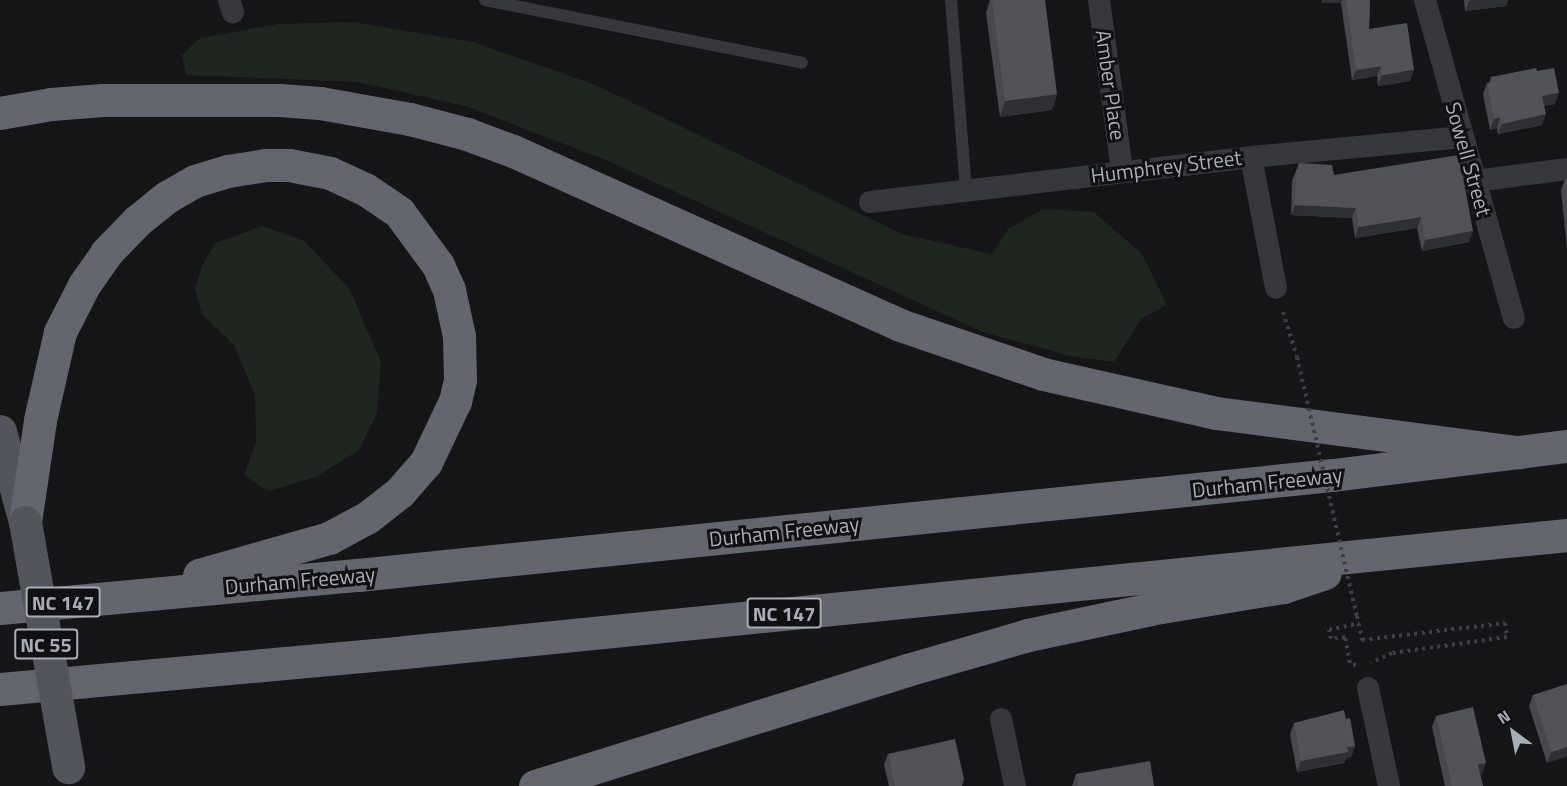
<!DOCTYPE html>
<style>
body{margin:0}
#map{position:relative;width:1567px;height:786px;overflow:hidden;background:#161618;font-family:"Titillium Web",sans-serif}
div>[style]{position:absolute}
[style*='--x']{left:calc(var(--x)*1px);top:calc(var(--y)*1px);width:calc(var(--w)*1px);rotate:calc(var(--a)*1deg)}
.green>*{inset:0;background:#1e261f}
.path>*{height:4px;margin-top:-2px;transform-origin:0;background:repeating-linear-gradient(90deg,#3d3f44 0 3px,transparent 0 7.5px)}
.service>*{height:12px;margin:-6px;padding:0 6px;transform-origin:6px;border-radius:6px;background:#37383d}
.minor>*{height:22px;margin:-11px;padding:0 11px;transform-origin:11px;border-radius:11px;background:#37383d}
.primary>*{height:33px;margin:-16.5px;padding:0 16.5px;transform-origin:16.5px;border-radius:16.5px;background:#53555c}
.motorway>*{height:33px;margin:-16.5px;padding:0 16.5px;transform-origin:16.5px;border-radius:16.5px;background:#63666e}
.path-bridge>*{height:4px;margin-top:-2px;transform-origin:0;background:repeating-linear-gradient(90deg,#3d3f44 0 3px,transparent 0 7.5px)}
.primary-bridge>*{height:33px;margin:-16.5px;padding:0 16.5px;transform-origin:16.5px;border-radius:16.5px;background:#53555c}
.wall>*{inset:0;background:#47494d}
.shaded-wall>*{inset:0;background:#2f3033}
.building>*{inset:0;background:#525359}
span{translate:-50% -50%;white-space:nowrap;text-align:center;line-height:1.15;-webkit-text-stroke:6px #111113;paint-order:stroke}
.shield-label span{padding:2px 4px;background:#111113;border:2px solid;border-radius:4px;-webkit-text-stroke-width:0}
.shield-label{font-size:20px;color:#a8adb8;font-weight:700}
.street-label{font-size:21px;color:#a8adb8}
.north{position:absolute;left:1483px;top:702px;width:60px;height:60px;-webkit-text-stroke:4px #111113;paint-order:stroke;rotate:328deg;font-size:16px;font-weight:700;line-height:24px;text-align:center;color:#a8adb8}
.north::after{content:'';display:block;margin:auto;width:21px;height:27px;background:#a8adb8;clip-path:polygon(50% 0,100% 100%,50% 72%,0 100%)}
</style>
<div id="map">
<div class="green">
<div style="clip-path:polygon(352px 22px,473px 42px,598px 86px,902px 234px,992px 254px,1008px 229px,1043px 209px,1094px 212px,1142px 254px,1167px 305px,1141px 319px,1114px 362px,1070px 356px,983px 332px,608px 161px,469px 107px,358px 82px,186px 75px,182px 55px,200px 38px,278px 24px)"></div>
<div style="clip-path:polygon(262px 226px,304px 241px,349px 288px,381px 362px,377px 413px,359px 450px,316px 477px,268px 491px,244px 475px,256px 443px,255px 395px,234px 345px,202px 314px,195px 290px,202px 266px,215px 243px)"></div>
</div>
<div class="path">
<div style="--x:1283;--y:312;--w:47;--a:72.7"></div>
<div style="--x:1357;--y:616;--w:25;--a:78"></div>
<div style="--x:1362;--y:640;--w:144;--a:-6.8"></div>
<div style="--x:1505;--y:623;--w:14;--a:82"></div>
<div style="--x:1507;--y:637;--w:116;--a:172.1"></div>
<div style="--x:1392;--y:653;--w:23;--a:155"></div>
<div style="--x:1356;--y:665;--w:6;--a:-162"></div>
<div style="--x:1350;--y:663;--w:26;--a:-101"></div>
<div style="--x:1345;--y:637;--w:14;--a:172"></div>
<div style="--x:1331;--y:639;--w:9;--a:-103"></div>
<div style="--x:1329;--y:630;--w:31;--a:-13"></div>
</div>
<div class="service">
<div style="--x:485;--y:0;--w:323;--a:11.2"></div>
<div style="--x:951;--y:0;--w:192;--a:85.5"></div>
</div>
<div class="minor">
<div style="--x:229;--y:0;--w:13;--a:72"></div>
<div style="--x:1099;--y:0;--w:173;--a:82.3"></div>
<div style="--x:1425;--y:0;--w:330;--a:74.4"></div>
<div style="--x:1251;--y:157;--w:133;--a:79.2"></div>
<div style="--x:1475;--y:181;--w:93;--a:-7.4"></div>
<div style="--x:870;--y:202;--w:384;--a:-6.7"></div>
<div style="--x:1251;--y:157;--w:213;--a:-5.4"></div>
<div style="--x:1368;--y:688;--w:100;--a:77.9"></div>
<div style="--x:1001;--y:719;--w:68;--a:78.2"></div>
</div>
<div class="primary">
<div style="--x:0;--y:431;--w:94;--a:74.6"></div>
</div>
<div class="motorway">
<div style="--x:0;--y:113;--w:52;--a:-10"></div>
<div style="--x:51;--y:104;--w:52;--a:-4.4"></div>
<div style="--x:103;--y:100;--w:176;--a:0"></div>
<div style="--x:279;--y:100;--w:41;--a:4.2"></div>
<div style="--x:320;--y:103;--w:91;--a:10.1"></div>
<div style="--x:410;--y:119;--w:59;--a:14.7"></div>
<div style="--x:467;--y:134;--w:49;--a:20.3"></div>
<div style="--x:513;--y:151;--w:424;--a:24.2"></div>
<div style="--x:900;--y:325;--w:151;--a:18.9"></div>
<div style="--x:1043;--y:374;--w:177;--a:12.7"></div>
<div style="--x:1216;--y:413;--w:305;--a:7.4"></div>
<div style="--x:25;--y:522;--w:103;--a:-81.6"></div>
<div style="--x:40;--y:420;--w:90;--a:-77.2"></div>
<div style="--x:60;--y:332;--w:53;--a:-62.9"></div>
<div style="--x:84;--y:285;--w:39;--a:-55"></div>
<div style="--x:106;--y:253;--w:45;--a:-45.9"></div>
<div style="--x:137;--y:221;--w:38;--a:-39"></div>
<div style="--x:167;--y:197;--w:32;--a:-30"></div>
<div style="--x:195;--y:181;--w:34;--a:-17"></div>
<div style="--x:228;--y:171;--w:37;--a:-9"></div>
<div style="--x:265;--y:165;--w:24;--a:0"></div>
<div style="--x:289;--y:165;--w:42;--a:11"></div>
<div style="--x:330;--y:173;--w:38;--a:25"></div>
<div style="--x:365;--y:189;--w:41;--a:34.1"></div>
<div style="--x:399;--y:212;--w:66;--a:53.7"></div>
<div style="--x:438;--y:265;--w:27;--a:66"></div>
<div style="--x:449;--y:290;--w:47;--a:77.7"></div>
<div style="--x:459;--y:336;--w:44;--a:88.7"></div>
<div style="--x:460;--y:380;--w:22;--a:103"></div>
<div style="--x:455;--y:401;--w:68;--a:115.4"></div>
<div style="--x:426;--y:462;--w:40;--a:131"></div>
<div style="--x:400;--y:492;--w:41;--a:142"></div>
<div style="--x:368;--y:517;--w:44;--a:151.7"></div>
<div style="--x:329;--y:538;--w:135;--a:164.1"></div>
<div style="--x:0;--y:608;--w:360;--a:-5.3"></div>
<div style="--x:358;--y:575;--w:980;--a:-5.86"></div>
<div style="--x:1333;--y:475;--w:236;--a:-7.1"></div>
<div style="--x:0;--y:689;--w:407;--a:-5.2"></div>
<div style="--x:405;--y:652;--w:1168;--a:-5.75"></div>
<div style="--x:535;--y:786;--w:390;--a:-17.3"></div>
<div style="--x:907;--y:670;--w:126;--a:-16.1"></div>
<div style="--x:1028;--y:635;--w:136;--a:-11.9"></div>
<div style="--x:1161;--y:607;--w:124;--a:-9.3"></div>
<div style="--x:1283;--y:587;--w:44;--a:-18.4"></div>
</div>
<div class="path-bridge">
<div style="--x:1297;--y:357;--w:266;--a:77"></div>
</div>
<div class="primary-bridge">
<div style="--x:25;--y:522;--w:249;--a:80"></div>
</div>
<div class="wall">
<div style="clip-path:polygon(990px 0,992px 0,1057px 94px,1052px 110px,1000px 117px,986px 13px)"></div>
<div style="clip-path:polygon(1322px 0,1370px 0,1369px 29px,1410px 81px,1378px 86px,1377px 76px,1352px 80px,1341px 3px,1322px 3px)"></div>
<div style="clip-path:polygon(1464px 0,1508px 0,1506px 6px,1465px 11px)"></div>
<div style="clip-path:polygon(1537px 71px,1555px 104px,1544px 106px,1542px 125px,1498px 134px,1497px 128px,1490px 130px,1483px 94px,1487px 83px,1489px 83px,1491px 77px)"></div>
<div style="clip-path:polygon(1299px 163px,1334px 175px,1469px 242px,1422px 251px,1417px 228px,1355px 238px,1352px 218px,1291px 215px,1292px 181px)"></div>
<div style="clip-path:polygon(1565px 179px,1567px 179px,1567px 249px,1561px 190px)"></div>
<div style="clip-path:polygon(1533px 695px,1567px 756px,1547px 763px,1529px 706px)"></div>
<div style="clip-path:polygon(1436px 716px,1482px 774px,1480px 775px,1483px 786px,1445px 786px,1432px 727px)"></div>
<div style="clip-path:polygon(1346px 719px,1355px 746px,1351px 757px,1346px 758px,1344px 763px,1297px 772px,1290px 734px,1294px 723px)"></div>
<div style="clip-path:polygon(888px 754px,964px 779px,962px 786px,889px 786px,884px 765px)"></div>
<div style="clip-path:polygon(1076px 774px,1154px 786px,1072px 786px)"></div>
</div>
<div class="shaded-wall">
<div style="clip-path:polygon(1323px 0,1342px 0,1341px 3px,1322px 3px)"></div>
<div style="clip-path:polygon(1473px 0,1508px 0,1506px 6px,1465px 11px,1469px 1px)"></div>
<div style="clip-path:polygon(1381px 66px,1377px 76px,1352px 80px,1356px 70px)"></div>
<div style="clip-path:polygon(1414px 70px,1410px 81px,1378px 86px,1382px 75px)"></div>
<div style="clip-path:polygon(1559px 93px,1555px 104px,1538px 107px,1542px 96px)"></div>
<div style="clip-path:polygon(1057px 94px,1052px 110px,1000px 117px,1005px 101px)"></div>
<div style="clip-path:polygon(1546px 114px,1542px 125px,1498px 134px,1502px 124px)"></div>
<div style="clip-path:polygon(1500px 117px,1497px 128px,1490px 130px,1494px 119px)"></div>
<div style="clip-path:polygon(1295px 205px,1356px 208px,1352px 218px,1291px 215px)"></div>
<div style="clip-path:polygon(1421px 217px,1417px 228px,1355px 238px,1358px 227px)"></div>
<div style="clip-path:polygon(1473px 231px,1469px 242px,1422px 251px,1425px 240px)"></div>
<div style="clip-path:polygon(1355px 746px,1351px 757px,1346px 758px,1344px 763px,1297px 772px,1301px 761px,1347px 747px)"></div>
<div style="clip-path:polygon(1567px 747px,1567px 756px,1547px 763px,1551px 752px)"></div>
<div style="clip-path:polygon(1486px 763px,1482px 774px,1474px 776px,1478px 765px)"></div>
</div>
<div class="building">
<div style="clip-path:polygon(992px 0,1045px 0,1057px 94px,1005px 101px)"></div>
<div style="clip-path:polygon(1346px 0,1370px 0,1369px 29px,1407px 23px,1414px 70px,1382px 75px,1381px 66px,1356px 70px)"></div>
<div style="clip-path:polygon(1536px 68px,1537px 71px,1554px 68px,1559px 93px,1542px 96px,1546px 114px,1502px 124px,1500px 117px,1494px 119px,1487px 83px,1493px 82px,1491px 77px)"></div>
<div style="clip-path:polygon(1459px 155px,1473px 231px,1425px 240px,1421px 217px,1358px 227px,1356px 208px,1295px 205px,1296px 170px,1298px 170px,1299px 163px,1332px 165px,1334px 175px)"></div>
<div style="clip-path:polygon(1565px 179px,1567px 179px,1567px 200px)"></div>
<div style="clip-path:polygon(1567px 684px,1567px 747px,1551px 752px,1533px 695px)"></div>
<div style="clip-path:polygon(1473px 707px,1486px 763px,1478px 765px,1483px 786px,1452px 786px,1436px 716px)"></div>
<div style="clip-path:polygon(1344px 710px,1346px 719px,1350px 718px,1355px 746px,1347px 747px,1348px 752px,1301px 761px,1294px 723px)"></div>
<div style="clip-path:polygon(955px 739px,964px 779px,960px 780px,962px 786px,895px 786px,888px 754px)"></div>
<div style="clip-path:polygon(1150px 761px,1154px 786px,1078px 786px,1076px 774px)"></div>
</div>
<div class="shield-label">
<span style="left:63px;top:602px">NC 147</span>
<span style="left:784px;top:613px">NC 147</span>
<span style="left:46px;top:644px">NC 55</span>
</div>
<div class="street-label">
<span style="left:1111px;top:85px;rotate:82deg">Amber Place</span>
<span style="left:1469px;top:159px;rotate:74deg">Sowell Street</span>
<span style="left:1166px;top:166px;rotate:-7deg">Humphrey Street</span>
<span style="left:1267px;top:482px;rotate:-6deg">Durham Freeway</span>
<span style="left:784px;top:531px;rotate:-6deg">Durham Freeway</span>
<span style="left:300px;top:580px;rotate:-5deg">Durham Freeway</span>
</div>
<div class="north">N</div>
</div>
